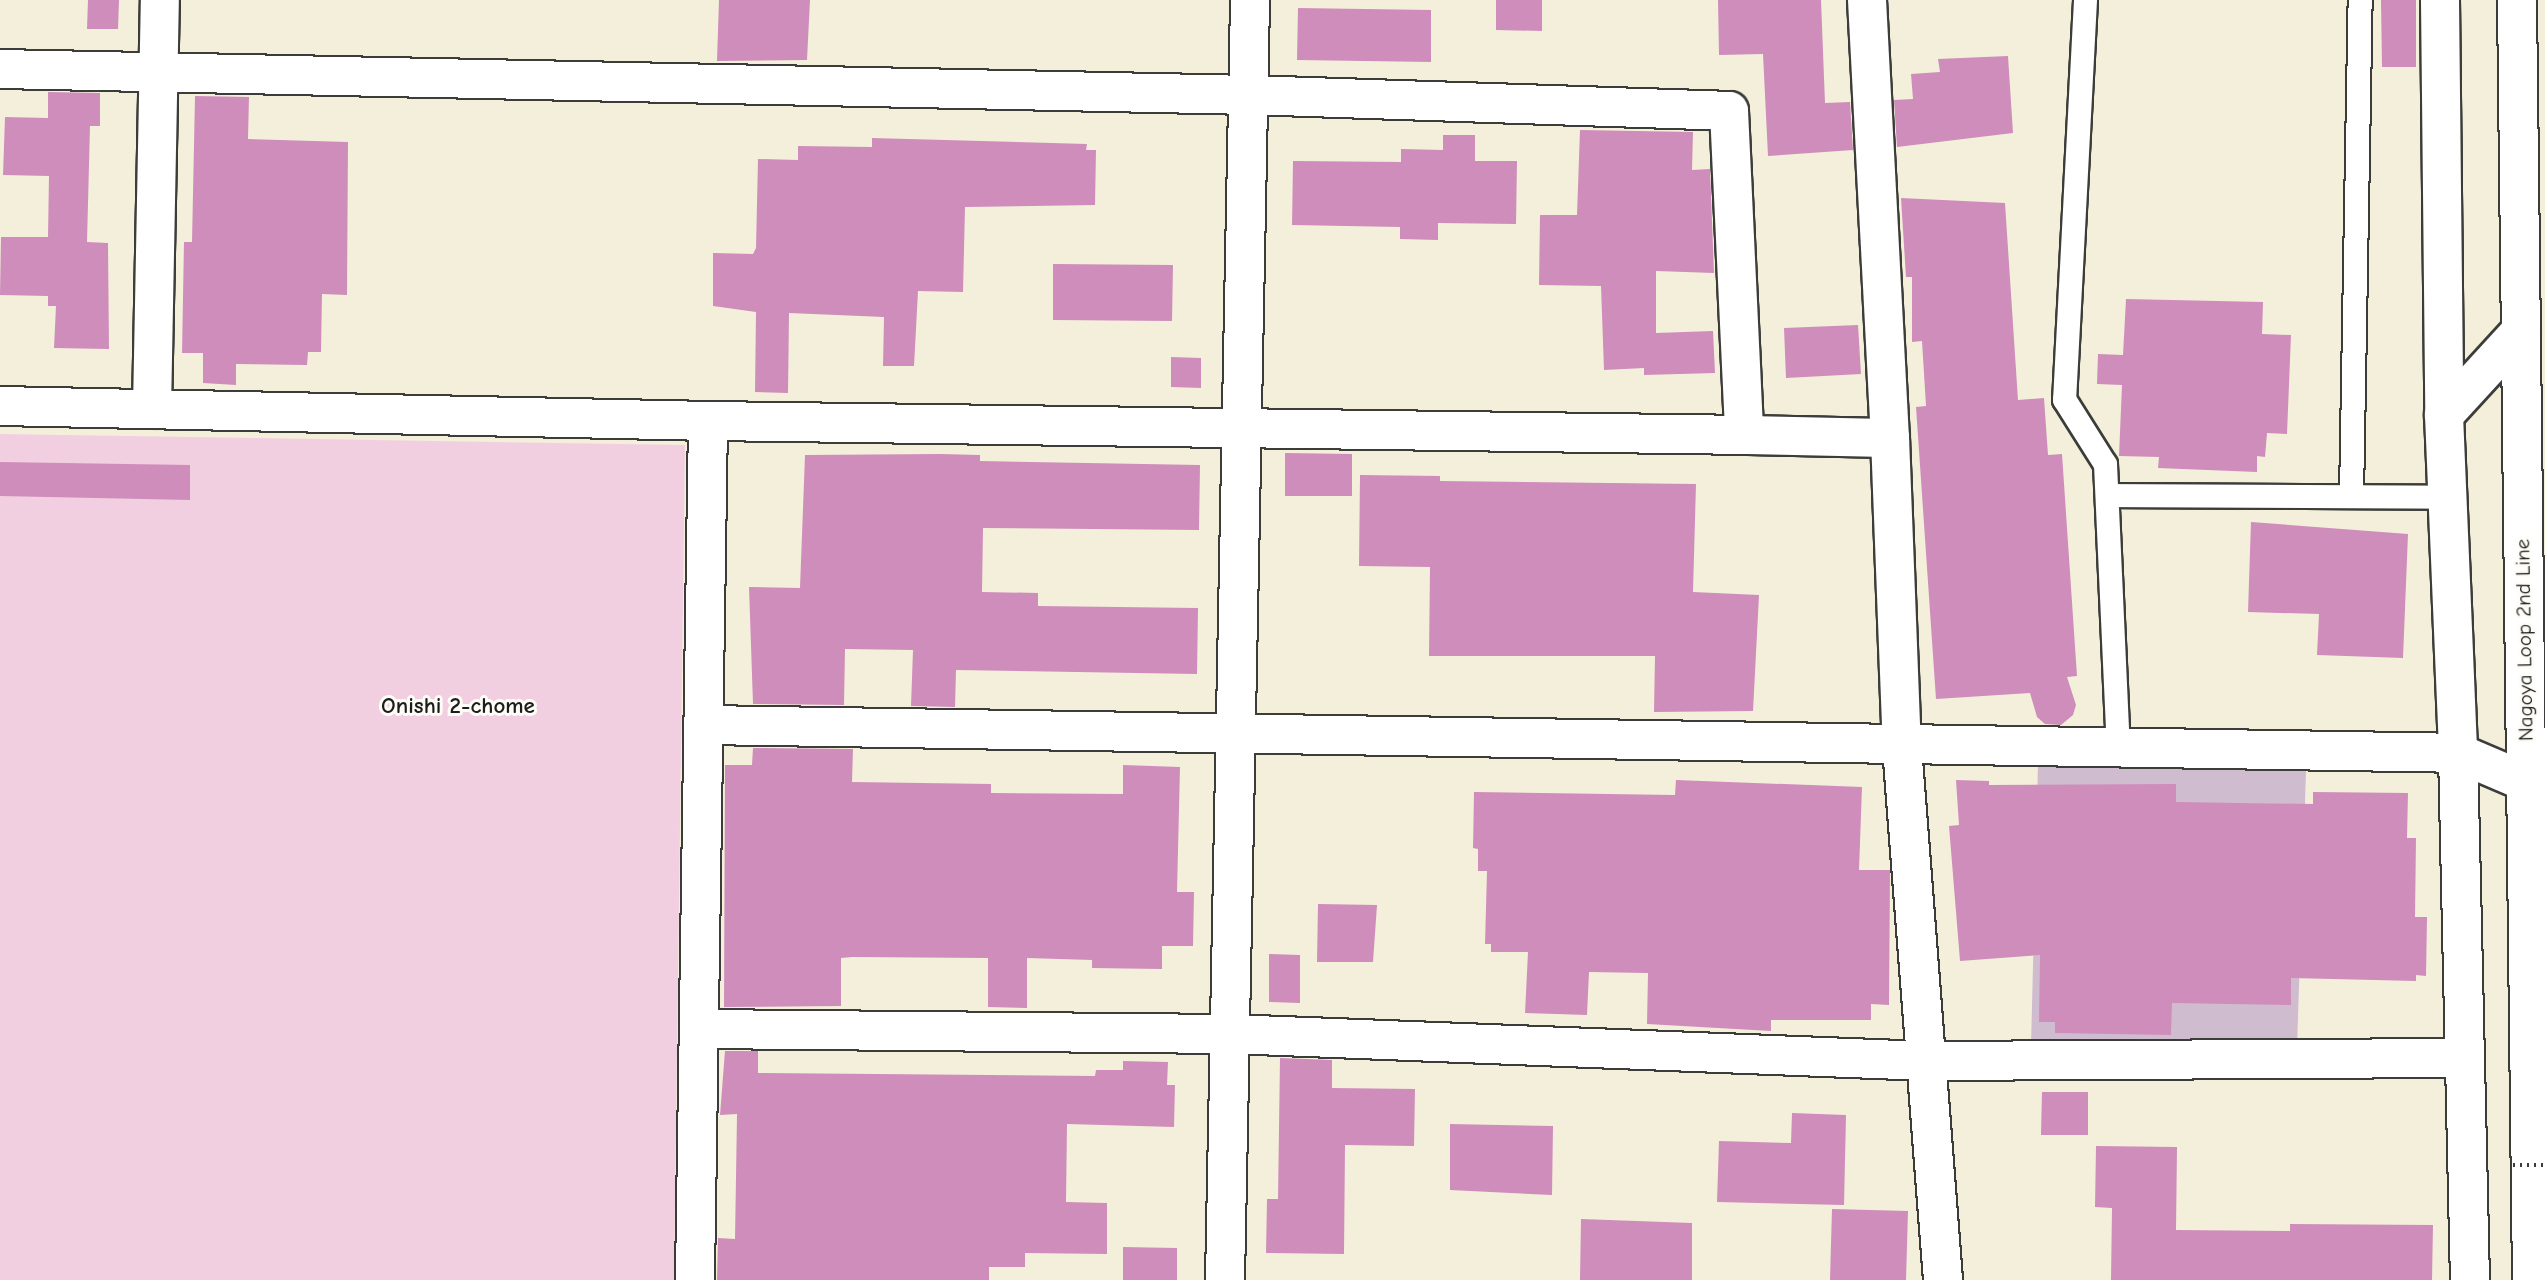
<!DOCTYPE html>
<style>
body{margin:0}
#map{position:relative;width:2545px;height:1280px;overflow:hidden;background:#f3efdb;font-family:"Comic Neue",sans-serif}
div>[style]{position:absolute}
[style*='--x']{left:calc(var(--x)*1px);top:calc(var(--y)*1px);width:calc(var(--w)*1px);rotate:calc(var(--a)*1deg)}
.built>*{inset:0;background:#f2cfe0}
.industrial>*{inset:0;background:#cfbdcf}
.building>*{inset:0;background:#cf8dbb}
.roads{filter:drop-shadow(2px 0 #3c3c39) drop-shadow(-2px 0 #3c3c39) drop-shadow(0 2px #3c3c39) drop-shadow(0 -2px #3c3c39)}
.service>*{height:23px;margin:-11.5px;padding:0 11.5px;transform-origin:11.5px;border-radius:11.5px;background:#fff}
.minor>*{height:38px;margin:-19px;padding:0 19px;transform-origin:19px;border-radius:19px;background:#fff}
.trunk>*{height:38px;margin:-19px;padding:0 19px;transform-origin:19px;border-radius:19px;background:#fff}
.path-bridge>*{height:4.5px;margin-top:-2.25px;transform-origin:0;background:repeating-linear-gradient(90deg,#3c3c39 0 2px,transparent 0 7px)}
span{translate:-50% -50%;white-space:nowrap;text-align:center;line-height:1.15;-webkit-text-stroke:6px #fdfcf7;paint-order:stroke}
.street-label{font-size:21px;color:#1c1c1c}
.neighbourhood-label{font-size:23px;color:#1c1c1c;font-weight:700}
</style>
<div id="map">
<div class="built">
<div style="clip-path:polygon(0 434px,685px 445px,674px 1280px,0 1280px)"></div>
</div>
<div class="industrial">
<div style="clip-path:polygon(2038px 764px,2306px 771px,2297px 1048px,2031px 1046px)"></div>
</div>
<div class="building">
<div style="clip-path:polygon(88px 0,119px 0,118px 29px,87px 29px)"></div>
<div style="clip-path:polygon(719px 0,810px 0,807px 60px,717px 61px)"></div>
<div style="clip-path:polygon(1496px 0,1542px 0,1542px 31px,1496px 30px)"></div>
<div style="clip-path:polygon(1718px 0,1821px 0,1825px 103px,1850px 102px,1853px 150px,1768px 156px,1763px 54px,1719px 55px)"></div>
<div style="clip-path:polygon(2381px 0,2416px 0,2416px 67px,2382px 67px)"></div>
<div style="clip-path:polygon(1298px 8px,1431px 10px,1431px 62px,1297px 60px)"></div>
<div style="clip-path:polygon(2008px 56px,2013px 133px,1897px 147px,1894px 100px,1913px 99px,1911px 74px,1940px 72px,1938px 59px)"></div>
<div style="clip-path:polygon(48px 92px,100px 93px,100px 126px,90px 126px,87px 242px,108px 243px,109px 349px,54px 348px,56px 306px,48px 306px,48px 296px,0 295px,1px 237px,48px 237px,49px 176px,3px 175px,5px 117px,48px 118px)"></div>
<div style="clip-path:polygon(195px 96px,249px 97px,248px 139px,348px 142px,347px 295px,322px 294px,321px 352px,308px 352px,307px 365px,236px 364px,236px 385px,203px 383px,203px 353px,182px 353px,184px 242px,192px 242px)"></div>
<div style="clip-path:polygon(1580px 130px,1693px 132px,1692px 170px,1710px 169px,1714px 273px,1656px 271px,1656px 333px,1713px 331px,1715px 373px,1644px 375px,1644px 368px,1604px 370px,1601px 286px,1539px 285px,1540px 215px,1577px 215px)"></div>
<div style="clip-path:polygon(1443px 135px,1475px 135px,1475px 161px,1517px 161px,1516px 224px,1438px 223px,1438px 240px,1400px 239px,1400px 227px,1292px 225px,1293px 161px,1401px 162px,1401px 149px,1443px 150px)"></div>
<div style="clip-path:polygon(872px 138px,1087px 144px,1086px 150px,1096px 150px,1095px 205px,965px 207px,963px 292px,918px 291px,914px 366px,883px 366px,884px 317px,789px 313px,788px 393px,755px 392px,756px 312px,713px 306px,713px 253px,753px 254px,756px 248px,758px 159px,798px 160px,798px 146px,872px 147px)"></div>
<div style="clip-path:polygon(1901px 198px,2005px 203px,2018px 400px,2044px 398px,2048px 455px,2062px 454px,2077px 676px,2067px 677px,2076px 705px,2073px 715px,2061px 725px,2045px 724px,2037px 717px,2030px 693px,1936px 699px,1916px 407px,1926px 406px,1922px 341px,1912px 342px,1912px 277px,1906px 277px)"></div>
<div style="clip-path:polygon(1053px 264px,1173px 265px,1172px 321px,1053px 320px)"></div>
<div style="clip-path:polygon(2126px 299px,2263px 302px,2262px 334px,2291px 335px,2287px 434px,2267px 433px,2265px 457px,2257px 456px,2257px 472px,2158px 468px,2159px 457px,2119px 456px,2122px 385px,2097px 384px,2098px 354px,2123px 355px)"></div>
<div style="clip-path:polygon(1858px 325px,1861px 374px,1786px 378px,1784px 328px)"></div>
<div style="clip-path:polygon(1171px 357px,1201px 358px,1201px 388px,1171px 387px)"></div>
<div style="clip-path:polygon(1285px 453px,1352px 454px,1352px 496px,1285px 496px)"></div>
<div style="clip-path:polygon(940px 454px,980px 455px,980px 461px,1200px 465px,1199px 530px,983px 528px,982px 592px,1038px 593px,1038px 606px,1198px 608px,1197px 674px,956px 670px,955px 707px,911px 706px,913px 650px,845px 649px,844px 705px,753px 704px,749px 587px,800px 588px,805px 455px)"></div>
<div style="clip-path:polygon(0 462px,190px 465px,190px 500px,0 496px)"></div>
<div style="clip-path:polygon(1360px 475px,1440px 476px,1440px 481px,1696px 484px,1693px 592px,1759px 595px,1753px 711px,1654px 712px,1655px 656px,1429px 656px,1430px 567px,1359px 566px)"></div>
<div style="clip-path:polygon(2251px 522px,2408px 534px,2403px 658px,2317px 655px,2319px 614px,2248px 612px)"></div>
<div style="clip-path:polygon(753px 748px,853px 749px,852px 782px,991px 784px,991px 793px,1123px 794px,1123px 765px,1180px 767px,1177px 892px,1194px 892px,1193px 946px,1162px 946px,1162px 969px,1092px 968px,1092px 960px,1027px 958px,1027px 1008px,988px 1007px,988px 958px,852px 957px,841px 958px,841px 1006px,724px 1007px,725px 765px,752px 765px)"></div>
<div style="clip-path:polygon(1676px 780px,1862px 787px,1859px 870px,1890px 870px,1889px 1005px,1871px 1004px,1871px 1020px,1771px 1020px,1771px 1031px,1647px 1024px,1648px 973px,1589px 972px,1587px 1015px,1525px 1013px,1528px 952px,1491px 952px,1491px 944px,1485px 944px,1487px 871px,1478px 871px,1478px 849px,1473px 848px,1474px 792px,1675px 795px)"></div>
<div style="clip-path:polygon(1956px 780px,1989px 781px,1989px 785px,2176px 784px,2176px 802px,2313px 804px,2313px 792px,2408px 793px,2407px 838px,2416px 838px,2415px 917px,2427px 917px,2426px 976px,2416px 975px,2416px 981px,2291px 978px,2291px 1005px,2172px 1003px,2171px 1035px,2055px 1033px,2055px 1022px,2039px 1022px,2040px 955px,1960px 961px,1949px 826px,1959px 825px)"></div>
<div style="clip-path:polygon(1318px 904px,1377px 905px,1373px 962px,1317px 962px)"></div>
<div style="clip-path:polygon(1269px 954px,1300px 955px,1300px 1003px,1269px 1002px)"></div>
<div style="clip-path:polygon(725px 1051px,758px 1051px,758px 1073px,1095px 1076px,1096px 1070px,1123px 1070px,1123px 1061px,1168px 1062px,1167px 1085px,1175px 1085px,1174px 1127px,1067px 1124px,1066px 1202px,1107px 1203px,1107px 1254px,1025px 1253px,1025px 1267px,989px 1267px,989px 1280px,717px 1280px,718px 1238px,735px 1239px,737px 1114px,720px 1115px)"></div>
<div style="clip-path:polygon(1280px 1058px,1332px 1060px,1332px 1088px,1415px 1089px,1414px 1146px,1345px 1145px,1344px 1254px,1266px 1253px,1267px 1199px,1278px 1199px)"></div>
<div style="clip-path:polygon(2042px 1092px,2088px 1092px,2088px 1135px,2041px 1135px)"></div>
<div style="clip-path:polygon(1792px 1113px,1846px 1115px,1844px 1205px,1717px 1202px,1719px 1141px,1791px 1143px)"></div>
<div style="clip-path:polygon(1450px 1124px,1553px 1126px,1552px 1195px,1450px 1190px)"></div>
<div style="clip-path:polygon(2096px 1146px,2177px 1147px,2176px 1230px,2290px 1231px,2290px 1224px,2433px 1225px,2432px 1280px,2111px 1280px,2112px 1208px,2095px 1207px)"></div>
<div style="clip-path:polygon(1832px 1209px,1908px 1211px,1906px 1280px,1830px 1280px)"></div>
<div style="clip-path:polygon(1581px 1219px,1692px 1223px,1692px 1280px,1580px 1280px)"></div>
<div style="clip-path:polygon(1123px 1247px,1177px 1248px,1177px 1280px,1123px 1280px)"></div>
</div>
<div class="roads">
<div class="service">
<div style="--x:2085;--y:0;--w:400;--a:93"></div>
<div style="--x:2064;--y:399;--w:77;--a:57.8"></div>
<div style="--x:2105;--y:464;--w:286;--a:87.4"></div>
<div style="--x:2107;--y:495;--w:340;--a:0.3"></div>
<div style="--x:2351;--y:496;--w:496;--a:-89"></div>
</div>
<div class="minor">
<div style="--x:1867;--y:0;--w:439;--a:87"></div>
<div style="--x:2440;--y:0;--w:415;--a:89.4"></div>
<div style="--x:2444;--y:415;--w:338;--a:87.6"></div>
<div style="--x:2458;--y:753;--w:527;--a:88.7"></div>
<div style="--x:0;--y:69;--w:1249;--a:1.19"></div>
<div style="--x:1249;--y:95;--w:480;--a:1.9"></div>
<div style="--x:1729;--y:111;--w:324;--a:87.3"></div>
<div style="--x:1744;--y:435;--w:146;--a:1.2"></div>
<div style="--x:1890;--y:438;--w:309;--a:87.8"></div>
<div style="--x:1902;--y:747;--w:535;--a:85.6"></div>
<div style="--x:0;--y:406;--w:708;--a:1.21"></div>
<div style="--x:708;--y:421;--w:859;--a:90.87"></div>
<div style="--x:152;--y:409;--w:409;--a:-88.9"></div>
<div style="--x:2444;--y:415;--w:113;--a:-47.5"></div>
<div style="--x:708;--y:421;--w:1036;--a:0.77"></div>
<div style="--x:704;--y:725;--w:1754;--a:0.91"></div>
<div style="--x:2458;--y:753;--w:74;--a:23.1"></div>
<div style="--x:699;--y:1029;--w:531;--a:0.54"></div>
<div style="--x:1230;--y:1034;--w:696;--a:2.22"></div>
<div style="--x:1925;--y:1061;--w:540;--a:-0.32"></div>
<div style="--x:1225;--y:1280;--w:1280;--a:-88.88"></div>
</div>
<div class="trunk">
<div style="--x:2517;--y:0;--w:1280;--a:89.33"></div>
</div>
</div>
<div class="path-bridge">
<div style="--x:2513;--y:1165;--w:32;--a:0"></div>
</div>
<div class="street-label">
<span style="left:2524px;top:640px;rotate:-91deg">Nagoya Loop 2nd Line</span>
</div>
<div class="neighbourhood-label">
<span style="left:458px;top:706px">Onishi 2-chome</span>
</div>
</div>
